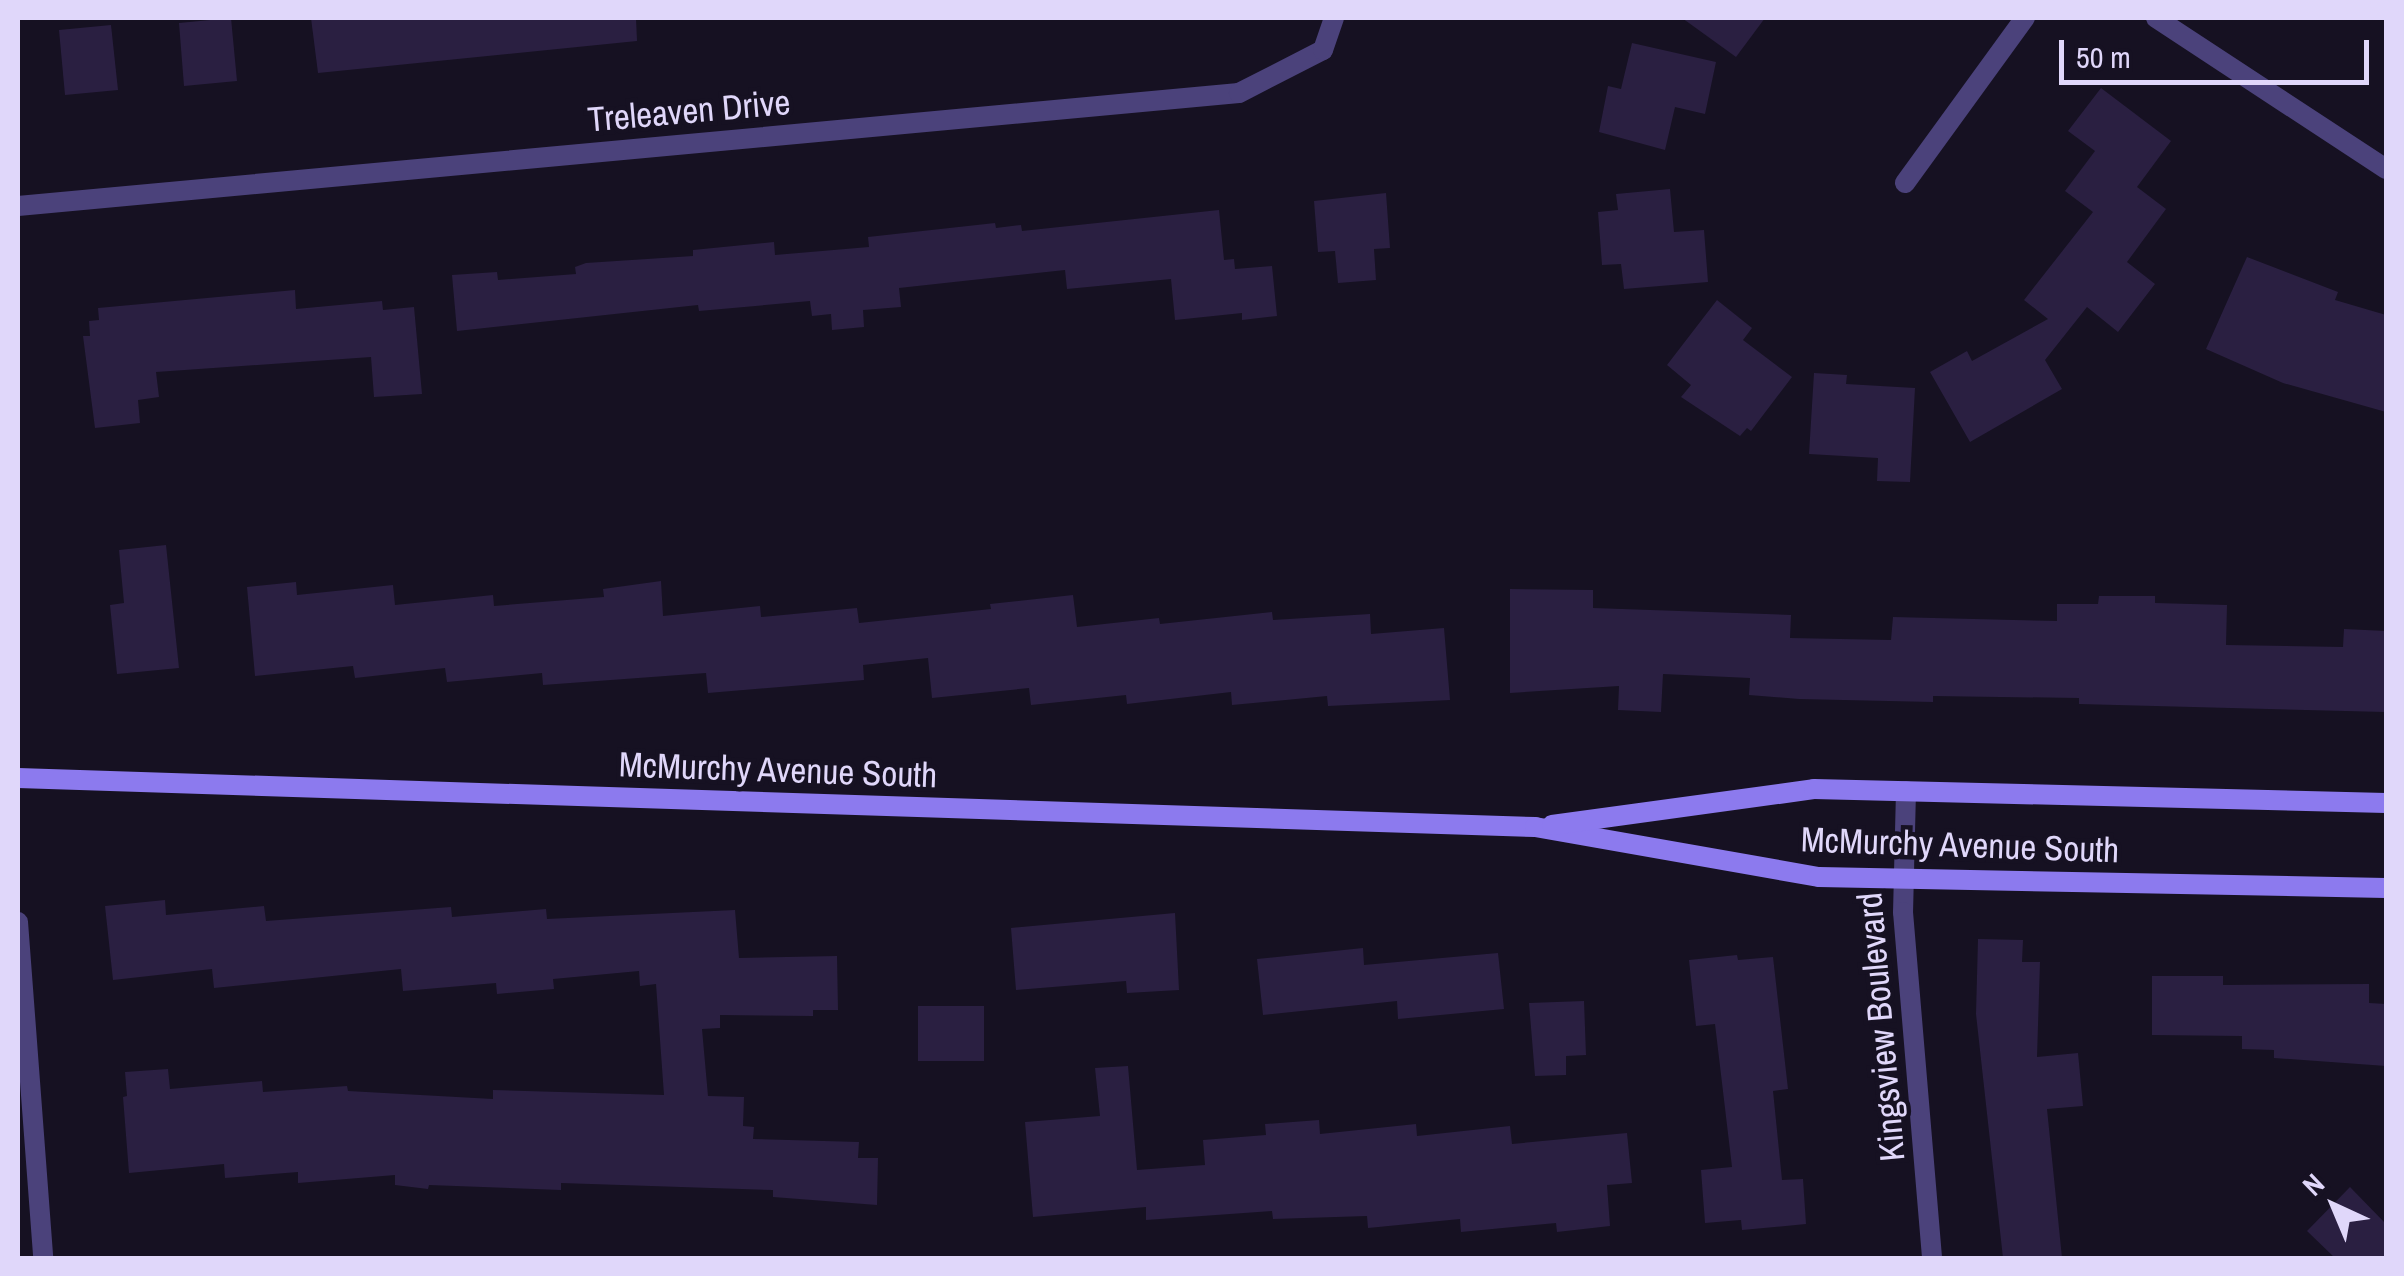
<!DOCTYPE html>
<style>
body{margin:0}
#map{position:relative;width:2404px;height:1276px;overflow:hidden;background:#161122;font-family:"Archivo Narrow",sans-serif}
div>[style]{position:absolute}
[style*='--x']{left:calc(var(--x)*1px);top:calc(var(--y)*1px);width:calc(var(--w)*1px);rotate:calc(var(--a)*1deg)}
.building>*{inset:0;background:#2a1f41}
.street>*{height:20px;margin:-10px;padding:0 10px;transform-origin:10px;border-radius:10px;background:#4b427b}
.secondary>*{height:20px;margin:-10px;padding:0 10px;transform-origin:10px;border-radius:10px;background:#8c7aee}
span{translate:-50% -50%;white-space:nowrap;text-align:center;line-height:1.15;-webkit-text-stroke:9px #161122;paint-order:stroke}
.street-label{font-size:35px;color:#e0d7fa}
.frame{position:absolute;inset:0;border:20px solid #e0d7fa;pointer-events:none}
.north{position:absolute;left:2284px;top:1156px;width:100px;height:100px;-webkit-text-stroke:8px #161122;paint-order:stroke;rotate:316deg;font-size:28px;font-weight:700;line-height:40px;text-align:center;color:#e0d7fa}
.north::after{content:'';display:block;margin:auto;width:35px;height:45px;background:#e0d7fa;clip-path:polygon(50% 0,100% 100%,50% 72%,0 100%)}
.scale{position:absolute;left:2059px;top:40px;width:310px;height:45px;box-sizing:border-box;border:5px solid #e0d7fa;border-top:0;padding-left:12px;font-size:30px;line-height:35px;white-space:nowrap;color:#e0d7fa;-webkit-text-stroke:8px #161122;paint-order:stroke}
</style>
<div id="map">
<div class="building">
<div style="clip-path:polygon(231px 18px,237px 81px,184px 86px,179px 23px)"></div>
<div style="clip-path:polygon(311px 18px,636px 18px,637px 41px,318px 73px)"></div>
<div style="clip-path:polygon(1682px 18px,1765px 18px,1736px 57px)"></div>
<div style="clip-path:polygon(111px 25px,118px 90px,65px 95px,59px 30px)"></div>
<div style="clip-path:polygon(1632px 43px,1716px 62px,1705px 114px,1675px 107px,1665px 150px,1599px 132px,1608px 86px,1621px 89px)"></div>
<div style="clip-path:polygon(2101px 88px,2171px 141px,2137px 187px,2166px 209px,2127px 262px,2155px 284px,2118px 332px,2087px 307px,2045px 360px,2062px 389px,1970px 442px,1930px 372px,1967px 351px,1972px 361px,2048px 319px,2024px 300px,2093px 212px,2065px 191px,2095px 151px,2068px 131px)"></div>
<div style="clip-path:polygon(1670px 189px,1674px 232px,1704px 230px,1708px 282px,1624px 289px,1621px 264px,1602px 265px,1598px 212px,1618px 210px,1616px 194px)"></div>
<div style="clip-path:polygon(1386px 193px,1390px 248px,1374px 249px,1376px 280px,1338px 283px,1335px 251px,1318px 252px,1314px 201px)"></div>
<div style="clip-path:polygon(1219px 210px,1224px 260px,1234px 259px,1235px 269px,1272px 266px,1277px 316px,1242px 320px,1242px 313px,1175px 320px,1171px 279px,1067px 289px,1065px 270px,899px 288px,901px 307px,863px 310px,864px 327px,832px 330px,831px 314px,812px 316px,810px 301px,699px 311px,698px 305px,457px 331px,452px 275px,497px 272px,498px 280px,576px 274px,575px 267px,586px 263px,693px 256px,693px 250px,774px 242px,775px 255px,869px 247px,868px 237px,995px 223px,996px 228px,1021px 225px,1022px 231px)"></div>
<div style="clip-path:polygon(2247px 257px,2338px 292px,2335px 300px,2386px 315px,2386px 412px,2283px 383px,2206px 349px)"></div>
<div style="clip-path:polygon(295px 290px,296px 309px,382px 301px,383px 310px,414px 307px,422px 394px,374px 397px,371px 357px,156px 372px,159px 397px,138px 400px,140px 423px,95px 428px,83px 336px,90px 336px,89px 321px,99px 320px,98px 308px)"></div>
<div style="clip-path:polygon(1717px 300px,1752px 328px,1743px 340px,1792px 377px,1751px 431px,1747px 428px,1740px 436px,1681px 397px,1691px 385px,1667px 365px)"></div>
<div style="clip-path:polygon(1814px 373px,1847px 375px,1846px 384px,1915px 388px,1910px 482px,1877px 481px,1878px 458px,1809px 454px)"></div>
<div style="clip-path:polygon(166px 545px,179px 668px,117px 674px,110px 605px,124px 603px,119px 550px)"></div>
<div style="clip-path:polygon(661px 581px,663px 616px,760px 606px,761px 617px,857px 608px,859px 623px,991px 609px,990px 604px,1073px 595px,1077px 627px,1159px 618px,1160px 624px,1272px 612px,1273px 620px,1370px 614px,1371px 634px,1444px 628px,1450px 700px,1328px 706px,1327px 696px,1232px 705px,1231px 692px,1127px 704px,1126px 695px,1031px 705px,1029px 688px,932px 698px,928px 658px,863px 665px,864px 680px,708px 693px,706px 673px,543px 685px,542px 673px,447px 682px,445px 668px,355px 678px,353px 666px,255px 676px,247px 587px,296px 582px,297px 595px,393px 585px,395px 605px,493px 595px,494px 606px,604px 597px,603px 589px)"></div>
<div style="clip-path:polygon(1510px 589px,1593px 590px,1593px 608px,1791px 615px,1790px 638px,1891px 640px,1893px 617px,2057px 621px,2057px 604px,2098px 604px,2099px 596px,2155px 596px,2155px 603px,2227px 605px,2226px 645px,2343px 647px,2344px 629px,2386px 631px,2385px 712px,2079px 704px,2079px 698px,1933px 696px,1933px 702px,1799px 699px,1749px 695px,1750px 678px,1663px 674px,1661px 712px,1618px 710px,1619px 686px,1510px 693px)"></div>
<div style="clip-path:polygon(165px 900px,166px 915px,264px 906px,266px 921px,451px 907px,452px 917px,546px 909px,547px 919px,735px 910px,739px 958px,837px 956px,838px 1010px,813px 1010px,813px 1016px,720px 1015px,720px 1028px,702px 1029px,708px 1096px,744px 1097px,743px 1126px,754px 1127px,753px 1139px,859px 1142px,858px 1158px,878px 1158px,877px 1205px,773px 1197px,773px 1190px,561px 1183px,561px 1190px,429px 1185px,428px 1189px,395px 1185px,395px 1175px,298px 1183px,298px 1172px,225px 1178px,224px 1164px,129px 1173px,123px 1097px,127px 1096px,125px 1072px,168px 1069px,170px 1089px,262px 1081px,263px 1092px,347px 1086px,348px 1091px,493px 1099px,493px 1090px,664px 1095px,656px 984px,640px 986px,639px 971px,553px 979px,554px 989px,497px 994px,496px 983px,403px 991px,401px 969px,214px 988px,212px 969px,113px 980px,105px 906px)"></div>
<div style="clip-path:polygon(1175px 913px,1179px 990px,1127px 993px,1126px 981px,1016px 990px,1011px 928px)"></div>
<div style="clip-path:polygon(1978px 939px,2023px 940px,2022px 962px,2040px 962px,2037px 1057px,2078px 1053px,2083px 1106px,2047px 1109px,2062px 1258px,2003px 1258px,1976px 1014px)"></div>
<div style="clip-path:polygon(1363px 948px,1364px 965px,1498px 953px,1504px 1009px,1398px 1019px,1397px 1001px,1263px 1015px,1257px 959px)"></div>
<div style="clip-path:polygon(1737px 955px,1738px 960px,1773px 957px,1788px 1089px,1773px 1091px,1782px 1180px,1803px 1179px,1806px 1224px,1742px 1230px,1741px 1220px,1705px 1223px,1701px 1170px,1732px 1167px,1715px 1024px,1696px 1026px,1689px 960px)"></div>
<div style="clip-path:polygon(2152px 976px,2223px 976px,2223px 985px,2369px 984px,2369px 1003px,2386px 1004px,2386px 1066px,2274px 1058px,2274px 1050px,2242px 1049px,2242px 1036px,2152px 1035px)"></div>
<div style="clip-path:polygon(1584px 1001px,1586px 1055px,1566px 1056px,1566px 1075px,1535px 1076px,1529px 1003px)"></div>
<div style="clip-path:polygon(918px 1006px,984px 1006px,984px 1061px,918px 1061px)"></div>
<div style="clip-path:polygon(1128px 1066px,1137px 1170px,1205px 1165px,1203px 1140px,1266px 1135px,1265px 1124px,1319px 1120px,1320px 1134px,1416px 1124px,1417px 1136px,1510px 1126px,1512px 1144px,1627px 1133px,1632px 1183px,1607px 1185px,1610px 1226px,1557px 1232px,1556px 1223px,1461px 1232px,1460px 1219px,1368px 1228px,1367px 1216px,1273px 1219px,1272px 1211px,1146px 1220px,1146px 1207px,1033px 1217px,1025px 1122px,1100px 1116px,1095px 1068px)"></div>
<div style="clip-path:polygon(2350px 1187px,2386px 1224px,2386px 1258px,2335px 1258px,2307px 1231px)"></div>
</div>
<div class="street">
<div style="--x:2156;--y:18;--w:275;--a:33.3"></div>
<div style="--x:1905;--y:183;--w:204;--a:-54"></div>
<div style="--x:18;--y:206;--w:1226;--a:-5.29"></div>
<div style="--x:1239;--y:93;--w:94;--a:-27.1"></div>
<div style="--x:1323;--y:50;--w:34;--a:-71"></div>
<div style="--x:1906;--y:791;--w:121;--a:91.4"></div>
<div style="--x:1903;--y:912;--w:347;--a:85.2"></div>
<div style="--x:18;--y:922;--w:337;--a:85.7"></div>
</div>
<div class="secondary">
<div style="--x:18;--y:778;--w:1518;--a:1.85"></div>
<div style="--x:1535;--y:827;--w:288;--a:10"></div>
<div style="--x:1819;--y:877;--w:567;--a:1.11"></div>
<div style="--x:1552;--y:825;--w:264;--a:-7.8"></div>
<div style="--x:1814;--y:789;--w:572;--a:1.4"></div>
</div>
<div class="street-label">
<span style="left:689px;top:111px;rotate:-5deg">Treleaven Drive</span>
<span style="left:778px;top:770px;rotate:2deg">McMurchy Avenue South</span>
<span style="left:1960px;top:845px;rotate:2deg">McMurchy Avenue South</span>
<span style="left:1881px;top:1027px;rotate:-95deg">Kingsview Boulevard</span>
</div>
<div class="frame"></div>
<div class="north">N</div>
<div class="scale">50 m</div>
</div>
